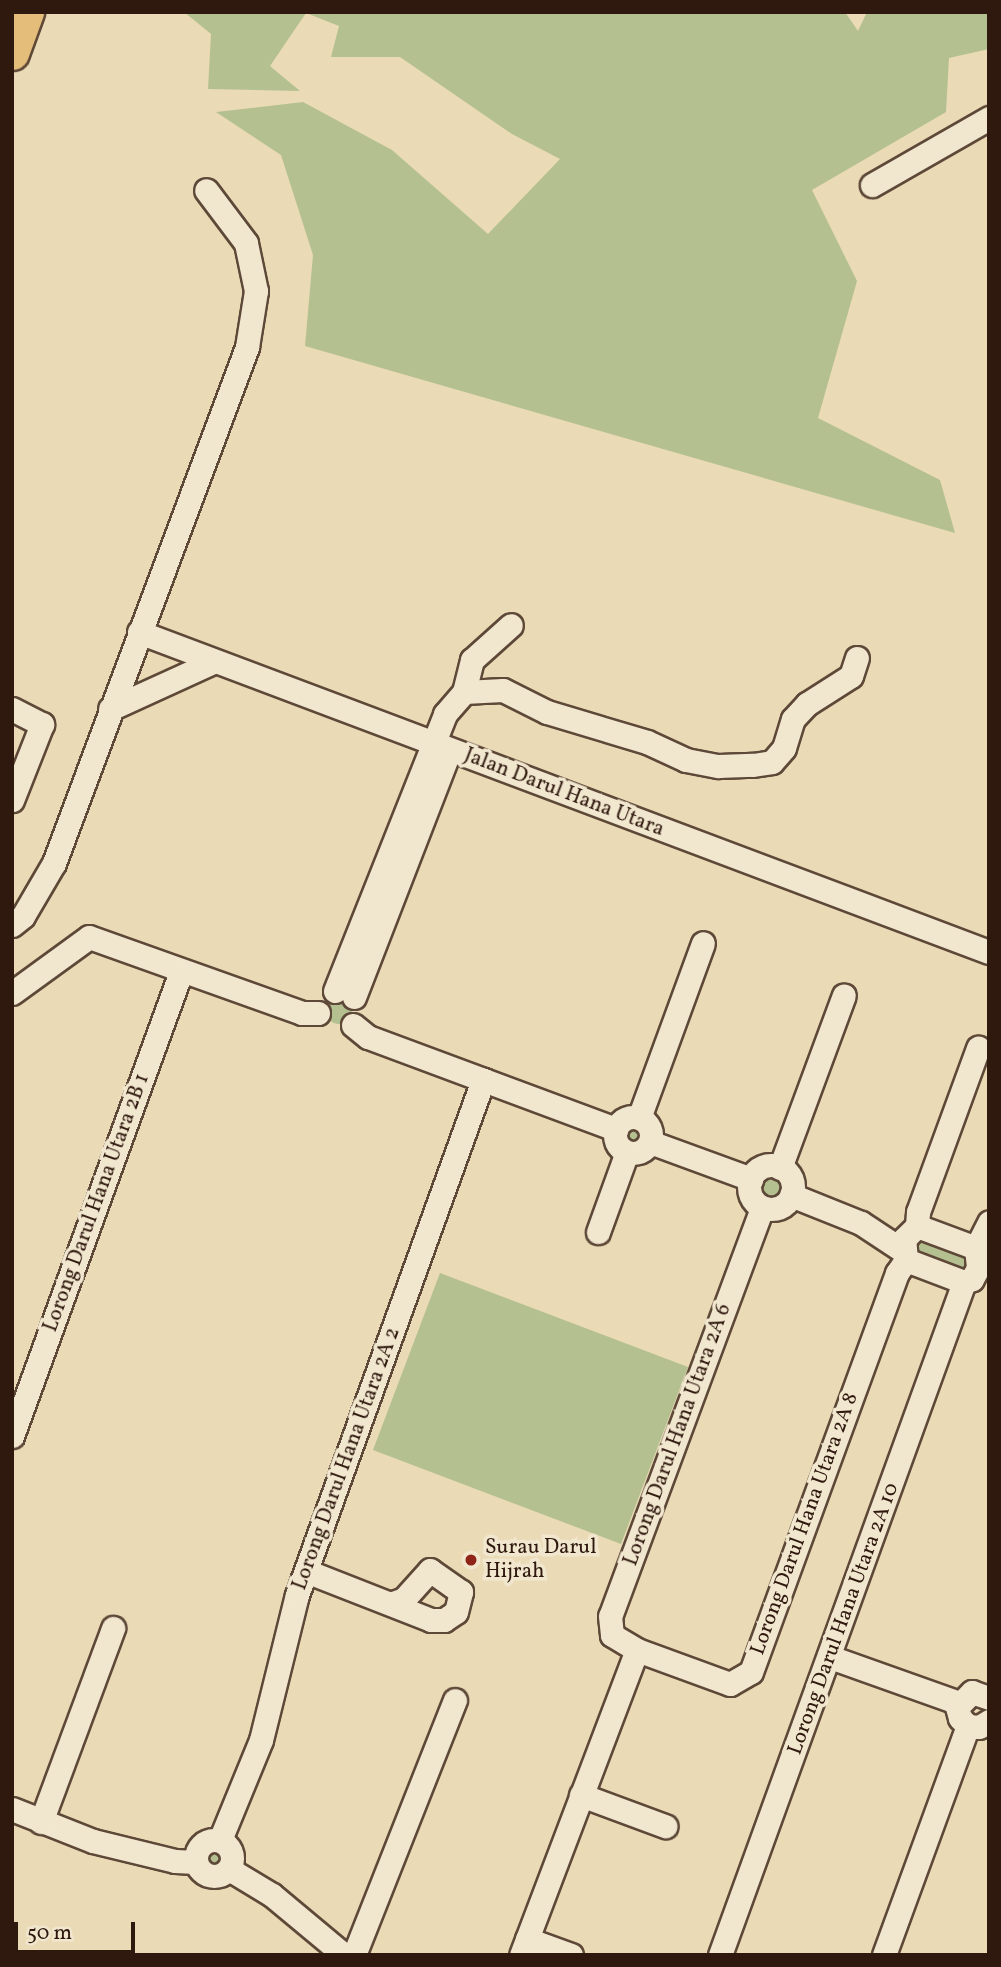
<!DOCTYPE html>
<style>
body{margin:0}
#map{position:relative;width:1001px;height:1967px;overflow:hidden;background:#eadab5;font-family:Vollkorn,serif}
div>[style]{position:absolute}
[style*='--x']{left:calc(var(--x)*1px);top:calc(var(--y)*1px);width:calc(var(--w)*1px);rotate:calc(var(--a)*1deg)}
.green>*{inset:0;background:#b4c090}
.round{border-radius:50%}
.roads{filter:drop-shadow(2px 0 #5e4838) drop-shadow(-2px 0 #5e4838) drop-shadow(0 2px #5e4838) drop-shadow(0 -2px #5e4838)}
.minor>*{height:23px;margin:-11.5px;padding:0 11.5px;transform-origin:11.5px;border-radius:11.5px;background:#f1e7cf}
.minor>.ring{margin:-11.5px;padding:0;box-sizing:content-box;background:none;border:23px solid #f1e7cf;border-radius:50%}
.highway>*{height:33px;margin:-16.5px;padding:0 16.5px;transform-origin:16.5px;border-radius:16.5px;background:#e5bd7a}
.dots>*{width:19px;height:19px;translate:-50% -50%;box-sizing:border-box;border:4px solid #f1e7cf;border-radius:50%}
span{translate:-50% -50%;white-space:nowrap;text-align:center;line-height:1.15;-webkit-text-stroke:7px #f1e7cf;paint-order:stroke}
.street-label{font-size:21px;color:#2f180e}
.poi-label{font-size:21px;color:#2f180e}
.left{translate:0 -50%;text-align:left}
.frame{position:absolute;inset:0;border:14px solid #2f180e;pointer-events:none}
.scale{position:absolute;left:14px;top:1922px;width:121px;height:32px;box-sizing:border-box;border:4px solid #2f180e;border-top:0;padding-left:9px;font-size:21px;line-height:24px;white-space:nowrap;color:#2f180e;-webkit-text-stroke:5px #f1e7cf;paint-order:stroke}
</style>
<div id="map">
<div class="green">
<div style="clip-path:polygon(184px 12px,845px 12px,858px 31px,867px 12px,989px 12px,989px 49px,949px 58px,946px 112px,812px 190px,857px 281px,818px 418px,940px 480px,955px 533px,305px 346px,313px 255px,281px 155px,216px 112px,303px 102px,392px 150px,488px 234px,560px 159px,512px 134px,400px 57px,331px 57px,339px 26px,306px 13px,270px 66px,300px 91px,208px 89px,211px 34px)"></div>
<div class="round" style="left:326px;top:998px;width:26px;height:26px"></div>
<div class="round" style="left:622px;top:1123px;width:24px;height:24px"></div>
<div class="round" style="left:759px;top:1175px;width:24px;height:24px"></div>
<div style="clip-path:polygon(913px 1237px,971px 1254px,964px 1273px,913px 1257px)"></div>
<div style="clip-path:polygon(440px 1273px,688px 1367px,621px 1544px,373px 1450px)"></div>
<div class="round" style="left:201px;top:1845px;width:26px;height:26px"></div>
</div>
<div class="roads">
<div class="minor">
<div style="--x:872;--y:185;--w:135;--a:-29.8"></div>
<div style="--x:139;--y:632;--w:908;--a:20.63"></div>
<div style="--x:464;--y:692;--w:39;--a:-3"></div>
<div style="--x:503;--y:690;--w:49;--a:26.6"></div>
<div style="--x:547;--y:712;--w:104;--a:16.7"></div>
<div style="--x:647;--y:742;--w:43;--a:24.8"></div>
<div style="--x:686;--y:760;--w:33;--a:11"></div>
<div style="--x:718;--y:766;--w:35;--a:-2"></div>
<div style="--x:753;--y:765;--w:19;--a:-9"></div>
<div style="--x:772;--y:762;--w:18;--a:-49"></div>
<div style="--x:784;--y:748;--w:30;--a:-73"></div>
<div style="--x:793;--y:719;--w:21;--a:-47"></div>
<div style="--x:807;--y:704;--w:52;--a:-32.5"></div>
<div style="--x:851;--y:676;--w:19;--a:-72"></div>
<div style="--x:12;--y:709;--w:34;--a:27"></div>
<div style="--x:42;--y:724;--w:82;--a:111.5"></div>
<div style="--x:110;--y:709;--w:113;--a:-24.5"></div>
<div style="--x:12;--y:925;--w:14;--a:-39"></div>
<div style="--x:23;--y:916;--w:61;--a:-59.7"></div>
<div style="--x:54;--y:863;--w:551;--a:-69.49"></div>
<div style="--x:247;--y:347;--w:57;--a:-80.9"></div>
<div style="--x:256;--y:291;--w:49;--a:-101.8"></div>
<div style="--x:246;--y:243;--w:66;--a:-127"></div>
<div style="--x:335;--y:991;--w:298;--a:-68.3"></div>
<div style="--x:445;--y:714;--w:29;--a:-49"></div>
<div style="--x:464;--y:692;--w:33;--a:-76"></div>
<div style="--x:472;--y:660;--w:52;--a:-41.9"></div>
<div style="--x:12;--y:993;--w:95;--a:-36"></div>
<div style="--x:89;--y:937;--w:226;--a:19.6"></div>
<div style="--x:302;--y:1013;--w:16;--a:0"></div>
<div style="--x:354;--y:997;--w:265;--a:-68.8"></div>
<div style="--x:353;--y:1025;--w:19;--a:39"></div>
<div style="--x:368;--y:1037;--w:265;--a:20.4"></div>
<div class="ring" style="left:615px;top:1117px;width:13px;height:13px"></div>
<div style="--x:639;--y:1118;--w:186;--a:-69.9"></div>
<div style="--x:650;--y:1142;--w:108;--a:20.1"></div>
<div class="ring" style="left:749px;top:1165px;width:21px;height:21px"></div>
<div style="--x:780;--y:1168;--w:184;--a:-69.7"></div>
<div style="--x:791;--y:1195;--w:75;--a:21.8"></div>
<div style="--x:861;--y:1223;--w:49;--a:33.4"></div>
<div style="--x:762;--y:1208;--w:435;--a:110.4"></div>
<div style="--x:610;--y:1616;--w:19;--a:84"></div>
<div style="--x:612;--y:1635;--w:29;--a:31"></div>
<div style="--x:637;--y:1650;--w:99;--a:20.1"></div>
<div style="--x:730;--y:1684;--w:24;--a:-30"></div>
<div style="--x:751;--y:1672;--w:425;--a:-69.9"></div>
<div style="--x:897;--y:1273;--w:16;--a:-55"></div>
<div style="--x:917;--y:1226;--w:63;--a:20.4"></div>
<div style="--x:976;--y:1248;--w:20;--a:84"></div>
<div style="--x:978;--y:1268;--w:13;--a:119"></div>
<div style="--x:972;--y:1279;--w:9;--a:159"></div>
<div style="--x:964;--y:1282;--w:62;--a:-159.2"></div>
<div style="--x:906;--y:1260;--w:21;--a:-95"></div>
<div style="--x:904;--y:1239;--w:18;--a:-45"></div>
<div style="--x:917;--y:1226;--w:14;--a:-86"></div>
<div style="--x:918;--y:1212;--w:175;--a:-69.9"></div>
<div style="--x:598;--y:1232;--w:85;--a:-70.1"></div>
<div style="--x:976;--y:1248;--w:29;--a:-63"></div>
<div style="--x:12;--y:1436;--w:495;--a:-70"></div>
<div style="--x:306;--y:1571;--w:134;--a:21.4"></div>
<div style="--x:431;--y:1620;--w:13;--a:0"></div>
<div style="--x:444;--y:1620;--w:14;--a:-34"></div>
<div style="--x:456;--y:1612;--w:21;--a:-76"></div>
<div style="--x:461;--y:1592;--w:38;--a:-145"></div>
<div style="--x:430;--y:1570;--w:39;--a:132"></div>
<div style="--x:404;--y:1599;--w:12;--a:160"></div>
<div style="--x:830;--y:1657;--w:137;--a:19.6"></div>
<div style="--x:989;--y:1698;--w:18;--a:-161"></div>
<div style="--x:972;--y:1692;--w:21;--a:135"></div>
<div style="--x:957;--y:1707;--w:11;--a:75"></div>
<div style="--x:960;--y:1718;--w:11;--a:45"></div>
<div style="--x:968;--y:1726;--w:11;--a:5"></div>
<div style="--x:979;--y:1727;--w:12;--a:-31"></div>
<div style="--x:581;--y:1795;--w:90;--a:20.3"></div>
<div style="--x:12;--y:1809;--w:87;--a:21.6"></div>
<div style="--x:93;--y:1841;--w:84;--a:13.7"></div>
<div style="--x:175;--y:1861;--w:21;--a:3"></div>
<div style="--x:41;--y:1822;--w:207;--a:-69.6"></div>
<div class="ring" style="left:196px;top:1840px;width:13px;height:13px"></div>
<div style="--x:220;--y:1840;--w:108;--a:-67.7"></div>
<div style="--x:261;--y:1740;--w:149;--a:-76.1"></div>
<div style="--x:297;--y:1595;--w:548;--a:-70.14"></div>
<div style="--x:229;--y:1869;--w:50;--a:31.2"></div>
<div style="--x:272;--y:1895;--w:94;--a:39.8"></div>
<div style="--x:527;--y:1939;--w:47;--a:20"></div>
<div style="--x:354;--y:1955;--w:274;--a:-68.4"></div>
<div style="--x:521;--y:1955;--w:326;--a:-69.2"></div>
<div style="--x:720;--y:1955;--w:716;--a:-70.07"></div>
<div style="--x:884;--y:1955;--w:244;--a:-69.9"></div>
</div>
<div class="highway">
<div style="--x:12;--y:53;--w:44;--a:-69.9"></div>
</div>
</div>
<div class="dots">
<div style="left:471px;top:1560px;background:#8f2418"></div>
</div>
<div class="street-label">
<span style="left:564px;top:793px;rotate:21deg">Jalan Darul Hana Utara</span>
<span style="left:97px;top:1203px;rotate:-70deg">Lorong Darul Hana Utara 2B 1</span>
<span style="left:678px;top:1435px;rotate:-70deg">Lorong Darul Hana Utara 2A 6</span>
<span style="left:347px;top:1459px;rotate:-70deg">Lorong Darul Hana Utara 2A 2</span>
<span style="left:805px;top:1524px;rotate:-70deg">Lorong Darul Hana Utara 2A 8</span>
<span style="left:844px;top:1619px;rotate:-70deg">Lorong Darul Hana Utara 2A 10</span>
</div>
<div class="poi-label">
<span class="left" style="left:485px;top:1560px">Surau Darul<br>Hijrah</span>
</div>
<div class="frame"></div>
<div class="scale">50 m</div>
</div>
